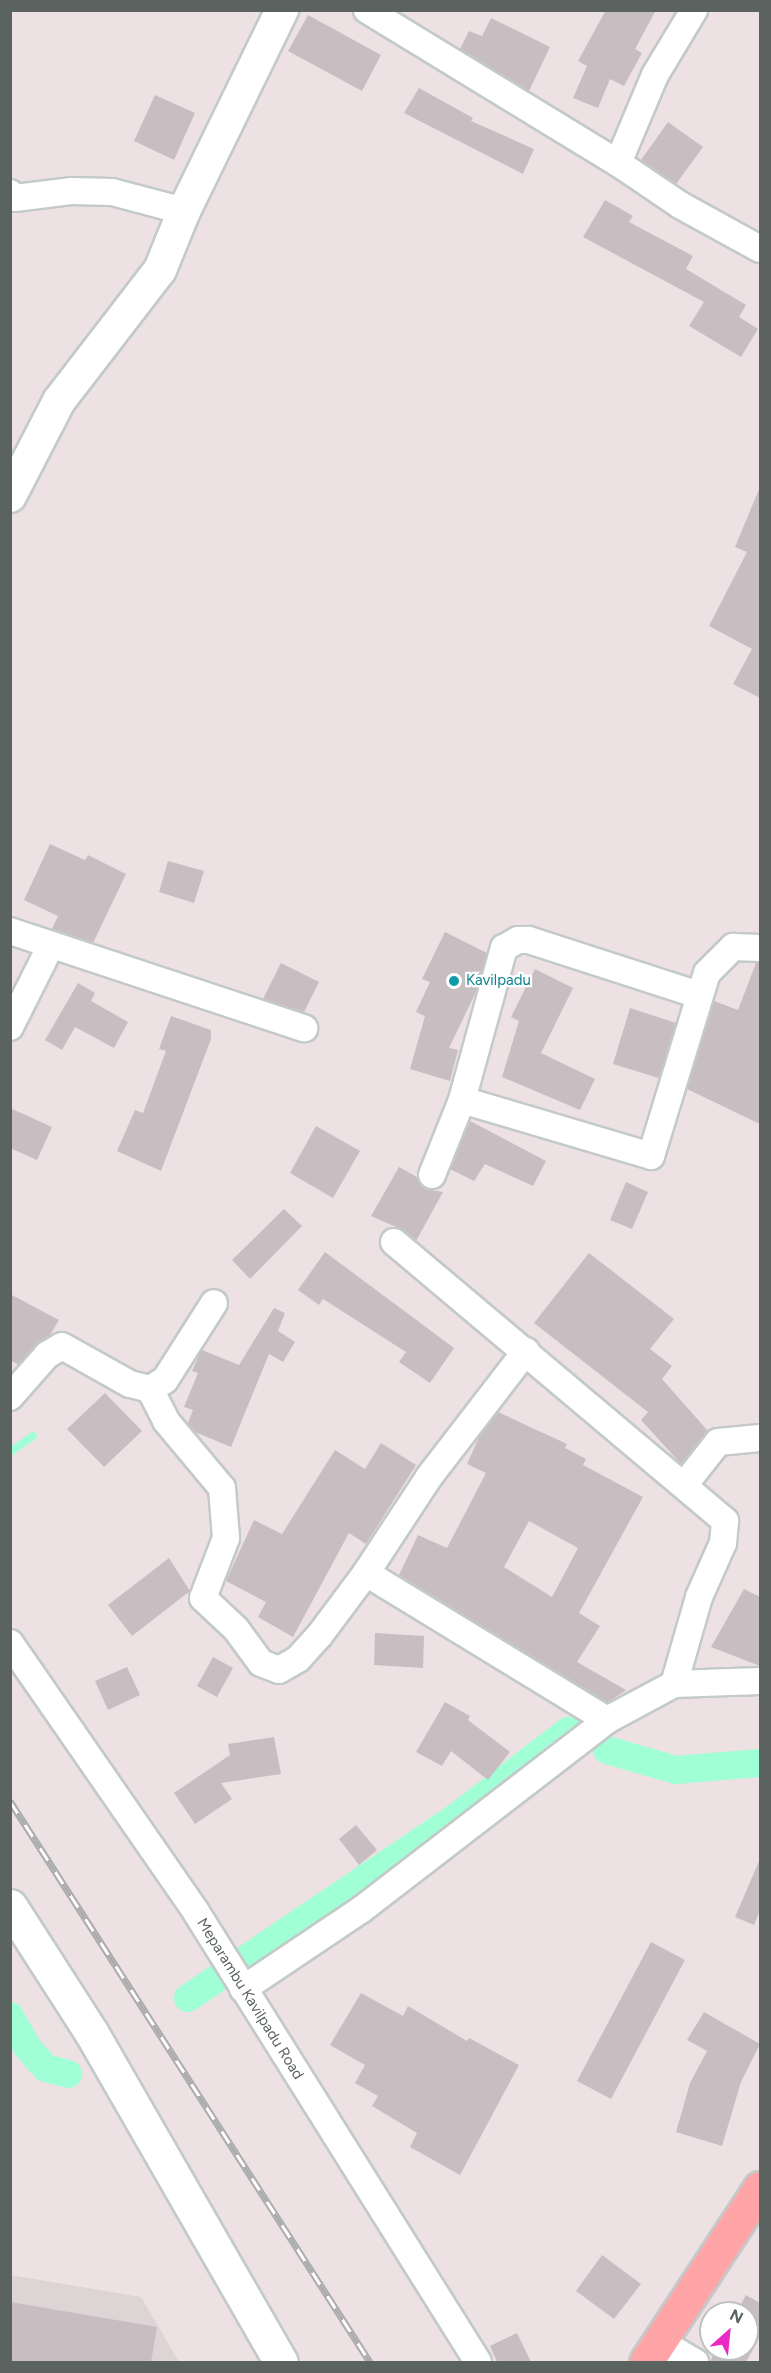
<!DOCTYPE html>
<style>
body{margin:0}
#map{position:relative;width:771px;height:2373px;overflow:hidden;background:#ede1e3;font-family:Figtree,sans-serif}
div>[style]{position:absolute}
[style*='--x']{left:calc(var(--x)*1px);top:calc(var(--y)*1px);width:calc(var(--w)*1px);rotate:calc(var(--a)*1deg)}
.industrial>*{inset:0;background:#dcd4d5}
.stream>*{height:8px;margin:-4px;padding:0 4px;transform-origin:4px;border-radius:4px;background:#a0ffd5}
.canal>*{height:28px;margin:-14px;padding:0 14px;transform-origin:14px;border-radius:14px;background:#a0ffd5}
.building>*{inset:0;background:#c8bec1}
.roads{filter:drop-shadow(2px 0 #c3cac9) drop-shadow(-2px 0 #c3cac9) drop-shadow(0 2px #c3cac9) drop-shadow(0 -2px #c3cac9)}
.minor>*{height:26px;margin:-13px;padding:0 13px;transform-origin:13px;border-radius:13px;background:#fff}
.tertiary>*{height:32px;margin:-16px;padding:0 16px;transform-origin:16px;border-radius:16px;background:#fff}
.secondary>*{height:33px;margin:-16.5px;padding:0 16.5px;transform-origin:16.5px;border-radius:16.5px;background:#fff}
.primary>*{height:33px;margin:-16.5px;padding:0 16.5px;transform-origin:16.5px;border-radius:16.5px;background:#ffa5a8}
.rail>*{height:7px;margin-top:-3.5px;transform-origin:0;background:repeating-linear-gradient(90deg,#fff 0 14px,#abadac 0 28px);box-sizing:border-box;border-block:2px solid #abadac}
.dots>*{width:16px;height:16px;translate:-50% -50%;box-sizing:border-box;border:3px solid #fff;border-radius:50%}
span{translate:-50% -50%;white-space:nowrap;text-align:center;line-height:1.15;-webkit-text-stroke:4.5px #fff;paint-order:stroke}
.culture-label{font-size:15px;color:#0d838f}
.left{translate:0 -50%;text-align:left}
.street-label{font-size:15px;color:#5a6360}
.frame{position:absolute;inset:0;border:12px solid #5a6360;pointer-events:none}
.north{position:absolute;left:699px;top:2301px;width:60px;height:60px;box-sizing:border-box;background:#fff;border:2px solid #bdc1bf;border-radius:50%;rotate:27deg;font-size:16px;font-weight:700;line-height:24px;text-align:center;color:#5a6360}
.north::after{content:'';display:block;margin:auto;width:21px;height:27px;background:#ea2ac4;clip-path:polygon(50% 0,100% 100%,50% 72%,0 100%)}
</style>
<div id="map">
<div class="industrial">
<div style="clip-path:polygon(10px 2275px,141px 2297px,179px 2362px,11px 2362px)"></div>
</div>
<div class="stream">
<div style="--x:10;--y:1452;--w:28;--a:-35"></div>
</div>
<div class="canal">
<div style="--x:607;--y:1750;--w:72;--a:16.2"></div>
<div style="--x:676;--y:1770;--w:84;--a:-4.8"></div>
<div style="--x:188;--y:1998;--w:327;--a:-34"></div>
<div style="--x:459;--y:1815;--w:138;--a:-37.6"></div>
<div style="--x:10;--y:2016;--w:35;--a:61"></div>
<div style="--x:27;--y:2047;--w:28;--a:48"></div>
<div style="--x:46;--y:2068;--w:23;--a:15"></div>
</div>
<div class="building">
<div style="clip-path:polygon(606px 10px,656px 10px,635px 49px,642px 53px,624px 86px,610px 79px,598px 108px,573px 98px,587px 66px,578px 61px)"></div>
<div style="clip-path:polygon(308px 15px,381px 55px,362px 91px,288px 51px)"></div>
<div style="clip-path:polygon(491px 18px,550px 47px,529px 91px,460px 49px,469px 31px,482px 36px)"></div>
<div style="clip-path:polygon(419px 88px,473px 118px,471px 121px,534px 149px,523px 174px,404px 113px)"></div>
<div style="clip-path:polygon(155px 95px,195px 113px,174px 160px,134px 141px)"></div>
<div style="clip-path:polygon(668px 122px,703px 147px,676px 184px,641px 160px)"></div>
<div style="clip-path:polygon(605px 200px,633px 216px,629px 222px,693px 256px,686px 269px,746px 305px,739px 317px,758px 329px,741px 357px,689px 326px,704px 302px,583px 237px)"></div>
<div style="clip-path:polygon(760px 487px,760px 698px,733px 684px,752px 649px,709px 626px,747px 552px,735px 547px)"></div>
<div style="clip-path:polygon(50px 844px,85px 860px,88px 855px,126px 874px,93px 943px,52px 929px,58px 916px,24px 900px)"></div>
<div style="clip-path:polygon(168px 861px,204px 871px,194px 903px,159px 892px)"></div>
<div style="clip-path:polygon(445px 932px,487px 953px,476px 992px,449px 1048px,458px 1050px,450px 1081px,410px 1069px,425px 1016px,416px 1012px,430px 982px,422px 979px)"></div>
<div style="clip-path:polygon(281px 963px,319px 982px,304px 1012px,263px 999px)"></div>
<div style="clip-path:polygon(756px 963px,760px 963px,760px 1124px,687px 1089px,714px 1001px,738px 1010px)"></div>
<div style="clip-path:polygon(535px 969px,573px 988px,541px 1053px,595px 1079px,580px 1110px,502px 1077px,519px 1021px,511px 1017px)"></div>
<div style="clip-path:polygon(78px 983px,95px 993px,91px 1001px,128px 1022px,114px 1048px,75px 1027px,62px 1050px,45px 1040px)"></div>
<div style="clip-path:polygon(630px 1008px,676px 1023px,659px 1078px,613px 1064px)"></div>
<div style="clip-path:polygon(171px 1016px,211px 1030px,211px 1039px,161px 1171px,117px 1151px,135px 1110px,143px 1113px,166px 1051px,159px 1049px)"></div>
<div style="clip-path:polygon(10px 1108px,52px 1127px,37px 1160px,10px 1148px)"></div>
<div style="clip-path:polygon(470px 1121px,546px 1161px,533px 1186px,485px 1164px,474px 1181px,450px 1169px)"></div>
<div style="clip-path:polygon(316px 1126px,360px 1151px,333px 1198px,290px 1173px)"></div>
<div style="clip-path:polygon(399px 1167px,417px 1177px,426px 1189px,443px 1192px,416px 1241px,403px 1230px,371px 1216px)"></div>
<div style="clip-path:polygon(626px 1182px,648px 1192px,632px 1229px,610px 1220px)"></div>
<div style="clip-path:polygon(284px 1209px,302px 1226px,250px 1279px,232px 1260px)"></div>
<div style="clip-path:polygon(325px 1252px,454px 1348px,430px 1383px,399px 1362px,406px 1352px,323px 1299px,319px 1305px,298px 1290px)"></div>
<div style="clip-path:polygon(589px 1253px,674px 1319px,650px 1349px,672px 1366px,662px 1379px,708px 1431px,681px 1464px,641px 1420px,648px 1412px,534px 1323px)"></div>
<div style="clip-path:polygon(10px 1294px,59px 1320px,50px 1335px,19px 1365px,10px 1360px)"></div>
<div style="clip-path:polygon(274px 1308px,285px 1313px,278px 1331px,295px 1342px,283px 1362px,269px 1354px,231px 1447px,195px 1432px,188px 1423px,193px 1410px,184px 1407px,198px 1373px,192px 1371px,199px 1355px,202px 1350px,239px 1365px)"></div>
<div style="clip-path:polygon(105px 1393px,142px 1431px,104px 1467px,67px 1429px)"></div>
<div style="clip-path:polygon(evenodd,498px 1412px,567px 1444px,565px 1448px,586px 1459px,583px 1465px,643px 1497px,579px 1613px,600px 1626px,577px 1662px,626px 1690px,607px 1703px,399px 1575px,418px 1535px,447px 1548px,486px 1473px,467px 1464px,480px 1435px,498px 1412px,529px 1521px,578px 1548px,552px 1597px,504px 1567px,529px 1521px)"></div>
<div style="clip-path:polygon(381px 1443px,416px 1465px,366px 1544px,349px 1533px,293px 1637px,258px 1617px,266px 1602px,226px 1581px,254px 1520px,282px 1534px,335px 1450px,365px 1469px)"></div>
<div style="clip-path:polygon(169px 1558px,190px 1591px,132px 1636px,108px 1605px)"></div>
<div style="clip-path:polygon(744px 1589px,760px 1597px,760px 1666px,711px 1647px)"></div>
<div style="clip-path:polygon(375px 1633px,424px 1636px,423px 1668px,374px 1665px)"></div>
<div style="clip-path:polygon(213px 1657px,233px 1668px,217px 1697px,197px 1686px)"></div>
<div style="clip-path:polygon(127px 1667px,140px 1695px,108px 1710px,95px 1681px)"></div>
<div style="clip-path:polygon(445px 1702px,470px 1716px,468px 1720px,510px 1752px,488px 1780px,451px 1751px,442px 1766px,416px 1752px)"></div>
<div style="clip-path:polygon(274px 1737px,281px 1774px,221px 1783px,232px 1799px,195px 1824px,174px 1793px,230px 1755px,228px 1744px)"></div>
<div style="clip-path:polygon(356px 1825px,377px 1850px,359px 1865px,339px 1839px)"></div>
<div style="clip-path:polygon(760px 1859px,760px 1910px,754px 1925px,735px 1917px)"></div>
<div style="clip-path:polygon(651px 1942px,685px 1960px,611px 2099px,577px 2081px)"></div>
<div style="clip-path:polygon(361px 1993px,403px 2016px,408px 2006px,467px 2041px,469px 2038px,519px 2065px,460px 2175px,410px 2147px,417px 2133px,372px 2106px,378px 2096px,355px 2083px,365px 2065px,330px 2045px)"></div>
<div style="clip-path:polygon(704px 2012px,760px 2044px,741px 2082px,722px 2146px,676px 2132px,690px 2083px,707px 2051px,687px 2040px)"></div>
<div style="clip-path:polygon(602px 2255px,641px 2284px,614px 2319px,576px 2291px)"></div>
<div style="clip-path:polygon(746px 2295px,760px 2303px,760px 2337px,746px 2362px,710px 2362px,716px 2349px,747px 2349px,747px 2313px,736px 2313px)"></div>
<div style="clip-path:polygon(10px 2302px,157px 2327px,151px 2362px,10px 2362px)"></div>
<div style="clip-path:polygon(517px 2333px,531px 2362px,497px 2362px,490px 2346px)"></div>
</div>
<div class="roads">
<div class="minor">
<div style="--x:367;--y:10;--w:294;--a:31.4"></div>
<div style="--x:618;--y:163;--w:75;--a:34.1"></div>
<div style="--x:680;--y:205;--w:91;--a:28.8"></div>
<div style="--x:618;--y:163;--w:95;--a:-67.2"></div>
<div style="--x:655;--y:75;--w:76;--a:-59"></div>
<div style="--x:10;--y:193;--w:7;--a:45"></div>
<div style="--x:15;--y:198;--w:56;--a:-7.1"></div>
<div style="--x:71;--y:191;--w:41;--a:1.4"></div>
<div style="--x:112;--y:192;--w:74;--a:14.8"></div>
<div style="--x:10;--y:931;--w:310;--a:18.3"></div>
<div style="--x:10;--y:1027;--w:92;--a:-63.4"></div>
<div style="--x:462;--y:1100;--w:158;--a:-74.6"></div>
<div style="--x:504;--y:948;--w:16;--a:-30"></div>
<div style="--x:518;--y:940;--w:11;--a:0"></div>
<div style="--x:529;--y:940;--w:179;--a:17.9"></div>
<div style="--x:432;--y:1175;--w:81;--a:-68.2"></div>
<div style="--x:462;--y:1100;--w:197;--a:16.5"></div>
<div style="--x:651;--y:1156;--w:191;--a:-73"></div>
<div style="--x:707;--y:973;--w:37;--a:-45"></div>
<div style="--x:733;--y:947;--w:27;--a:2"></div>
<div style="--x:394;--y:1242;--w:433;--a:40.1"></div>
<div style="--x:725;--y:1521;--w:22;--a:95"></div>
<div style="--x:723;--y:1543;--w:59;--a:114"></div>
<div style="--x:699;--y:1597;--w:91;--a:106"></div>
<div style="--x:150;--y:1389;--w:36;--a:63"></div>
<div style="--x:166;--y:1421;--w:87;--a:50.1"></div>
<div style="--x:222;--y:1488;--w:50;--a:85.4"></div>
<div style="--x:226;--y:1538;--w:64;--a:111"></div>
<div style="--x:203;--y:1598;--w:45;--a:43.2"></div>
<div style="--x:236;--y:1629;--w:42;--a:53.7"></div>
<div style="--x:261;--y:1663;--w:19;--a:21"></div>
<div style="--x:279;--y:1670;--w:22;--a:-30"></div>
<div style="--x:298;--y:1659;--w:31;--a:-48"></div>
<div style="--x:319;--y:1636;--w:79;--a:-53.3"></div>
<div style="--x:366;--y:1573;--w:115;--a:-56.7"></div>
<div style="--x:429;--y:1477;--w:159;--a:-52.4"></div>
<div style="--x:10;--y:1397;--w:56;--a:-48.6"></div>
<div style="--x:47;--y:1355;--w:17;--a:-31"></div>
<div style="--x:62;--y:1346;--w:78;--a:29.2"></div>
<div style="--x:130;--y:1384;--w:21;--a:14"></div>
<div style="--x:150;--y:1389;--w:17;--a:-31"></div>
<div style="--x:165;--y:1380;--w:91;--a:-57.5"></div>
<div style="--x:685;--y:1484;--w:53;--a:-51.8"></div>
<div style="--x:718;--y:1442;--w:42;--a:-5.4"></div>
<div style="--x:366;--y:1573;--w:282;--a:31.4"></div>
<div style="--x:10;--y:1643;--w:327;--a:55.3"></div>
<div style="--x:196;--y:1912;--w:531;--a:57.93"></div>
<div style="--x:243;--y:1989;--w:143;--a:-33.9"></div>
<div style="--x:362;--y:1909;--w:309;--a:-37.6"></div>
<div style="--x:607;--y:1720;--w:76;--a:-28.2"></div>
<div style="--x:674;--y:1684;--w:86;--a:-2"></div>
<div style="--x:659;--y:2341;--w:42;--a:30.3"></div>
</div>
<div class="tertiary">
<div style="--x:10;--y:496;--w:107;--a:-62.7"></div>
<div style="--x:59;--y:401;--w:165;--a:-52.4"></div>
<div style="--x:160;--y:270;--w:64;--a:-67.9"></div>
<div style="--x:184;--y:211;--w:224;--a:-64"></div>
</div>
<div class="secondary">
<div style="--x:10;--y:1906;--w:150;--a:57.3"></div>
<div style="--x:91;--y:2032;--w:381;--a:60.1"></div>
</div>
<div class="primary">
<div style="--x:646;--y:2362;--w:208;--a:-56.8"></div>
</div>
</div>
<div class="rail">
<div style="--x:10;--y:1801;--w:667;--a:57.31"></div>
</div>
<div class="dots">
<div style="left:454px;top:981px;background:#0f9aa8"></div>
</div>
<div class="culture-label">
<span class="left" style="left:466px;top:981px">Kavilpadu</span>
</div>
<div class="street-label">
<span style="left:250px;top:1999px;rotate:58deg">Meparambu Kavilpadu Road</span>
</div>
<div class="frame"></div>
<div class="north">N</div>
</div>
